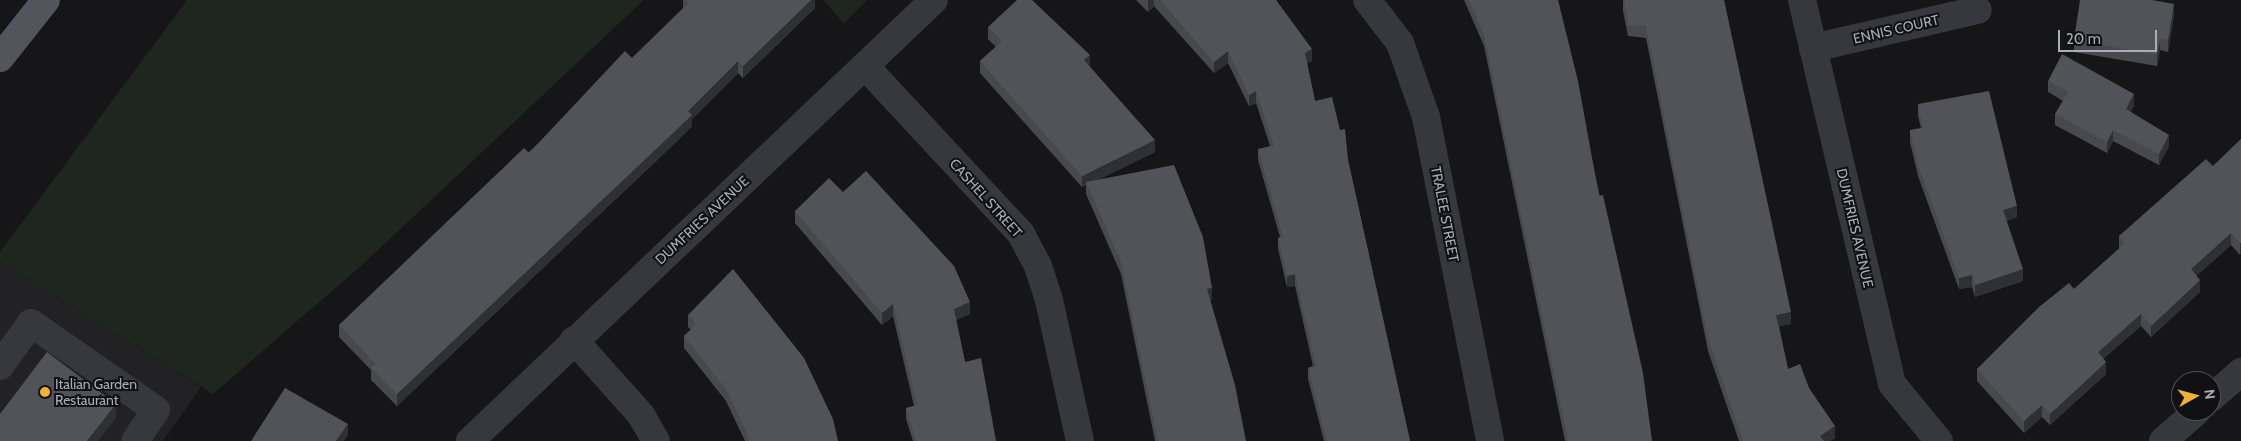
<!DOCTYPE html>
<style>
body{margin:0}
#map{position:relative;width:2241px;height:441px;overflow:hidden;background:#161618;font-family:Cabin,sans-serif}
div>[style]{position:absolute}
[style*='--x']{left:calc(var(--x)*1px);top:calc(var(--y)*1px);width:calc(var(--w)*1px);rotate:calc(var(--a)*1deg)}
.built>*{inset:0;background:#222225}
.green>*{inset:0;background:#1e261f}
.minor>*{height:28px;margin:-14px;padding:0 14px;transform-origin:14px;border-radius:14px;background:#37383d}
.major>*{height:28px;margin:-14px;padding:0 14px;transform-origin:14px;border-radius:14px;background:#53555c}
.wall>*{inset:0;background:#47494d}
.shaded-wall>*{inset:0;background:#2f3033}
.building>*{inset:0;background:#525359}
.dots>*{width:14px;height:14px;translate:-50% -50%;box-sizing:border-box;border:2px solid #111113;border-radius:50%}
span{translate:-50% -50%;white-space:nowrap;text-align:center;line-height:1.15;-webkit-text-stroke:4px #111113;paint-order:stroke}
.street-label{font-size:14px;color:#a8adb8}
.poi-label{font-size:14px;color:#a8adb8}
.left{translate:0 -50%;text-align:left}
.north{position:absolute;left:2171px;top:371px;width:50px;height:50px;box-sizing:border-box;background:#111113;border:1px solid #4d4f55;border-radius:50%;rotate:83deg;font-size:14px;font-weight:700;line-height:20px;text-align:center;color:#a8adb8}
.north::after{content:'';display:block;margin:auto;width:18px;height:22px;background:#f2b134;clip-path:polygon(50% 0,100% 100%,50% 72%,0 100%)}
.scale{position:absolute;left:2058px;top:30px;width:99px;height:22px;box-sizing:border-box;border:2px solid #a8adb8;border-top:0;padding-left:6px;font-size:15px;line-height:18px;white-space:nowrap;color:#a8adb8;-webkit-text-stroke:4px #111113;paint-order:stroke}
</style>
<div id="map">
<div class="built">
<div style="clip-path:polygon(0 262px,201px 387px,163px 441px,0 441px)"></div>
</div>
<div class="green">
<div style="clip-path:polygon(187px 0,644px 0,361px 266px,213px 394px,0 262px,0 252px)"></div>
<div style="clip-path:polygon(823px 0,867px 0,844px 23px)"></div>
</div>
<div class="minor">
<div style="--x:1367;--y:0;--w:54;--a:52.5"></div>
<div style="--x:1400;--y:43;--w:78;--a:70.6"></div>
<div style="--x:1426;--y:117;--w:330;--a:78.8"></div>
<div style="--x:1802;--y:0;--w:394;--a:76.8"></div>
<div style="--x:1892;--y:384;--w:74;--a:50.5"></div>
<div style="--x:1813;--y:48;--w:169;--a:-13"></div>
<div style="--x:866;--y:67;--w:228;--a:47.1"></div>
<div style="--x:1021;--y:234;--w:36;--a:62"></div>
<div style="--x:1038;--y:266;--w:36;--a:72"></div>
<div style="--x:1049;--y:300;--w:144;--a:77.6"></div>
<div style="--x:574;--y:340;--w:101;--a:48.2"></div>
<div style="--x:641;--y:415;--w:30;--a:60"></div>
<div style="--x:0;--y:366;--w:53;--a:-54.2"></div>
<div style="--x:31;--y:323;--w:152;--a:34.8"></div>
<div style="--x:156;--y:410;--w:37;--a:124"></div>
<div style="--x:2211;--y:398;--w:40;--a:-41"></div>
<div style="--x:470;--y:441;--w:640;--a:-43.54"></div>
<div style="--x:2163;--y:441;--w:45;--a:-41.4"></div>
</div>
<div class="major">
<div style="--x:0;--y:58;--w:74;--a:-51.6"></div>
</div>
<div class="wall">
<div style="clip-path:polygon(683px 0,815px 0,815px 8px,743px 78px,738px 73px,692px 119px,692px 126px,673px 145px,397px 406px,371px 380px,371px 370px,339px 337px,339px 325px,632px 58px,683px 8px)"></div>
<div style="clip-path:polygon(1136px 0,1276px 0,1312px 61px,1307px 63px,1315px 101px,1348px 160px,1410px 441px,1324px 441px,1308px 379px,1308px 368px,1313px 366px,1295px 286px,1287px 287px,1278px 249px,1278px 238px,1280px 237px,1258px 160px,1258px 149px,1270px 146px,1256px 103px,1249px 106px,1228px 63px,1214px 73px,1154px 6px,1148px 12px)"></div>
<div style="clip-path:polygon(1464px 0,1558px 0,1652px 441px,1565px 441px,1484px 46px)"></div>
<div style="clip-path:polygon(1623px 0,1724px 0,1791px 324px,1779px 326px,1788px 369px,1809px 388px,1835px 438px,1830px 441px,1739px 441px,1708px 351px,1646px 38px,1628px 36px,1623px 11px)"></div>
<div style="clip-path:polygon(2174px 15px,2168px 52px,2160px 50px,2157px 66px,2074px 52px,2074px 40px)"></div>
<div style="clip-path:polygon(988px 27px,1090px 67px,1155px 152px,1097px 180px,1212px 300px,1210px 300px,1246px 441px,1155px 441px,1121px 274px,1086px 194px,1086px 185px,1082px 187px,980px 73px,980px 61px,996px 47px,988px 39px)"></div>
<div style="clip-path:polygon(2048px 81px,2134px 106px,2130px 112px,2169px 146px,2159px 165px,2113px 141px,2107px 153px,2055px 125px,2055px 114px,2063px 101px,2048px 92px)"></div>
<div style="clip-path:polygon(1918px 104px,2017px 217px,2006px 221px,2023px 281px,1975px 297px,1972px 287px,1959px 289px,1918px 176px,1910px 142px,1910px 130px,1921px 128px,1918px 116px)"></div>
<div style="clip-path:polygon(2241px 139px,2240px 255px,2231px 245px,2196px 276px,2200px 292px,2151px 337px,2141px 326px,2103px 359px,2106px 374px,2050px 425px,2042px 417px,2024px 433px,1977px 381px,1977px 369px,2074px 289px,2119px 249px,2119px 236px,2213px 166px)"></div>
<div style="clip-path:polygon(843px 192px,970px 314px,956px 320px,965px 362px,996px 441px,913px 441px,906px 419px,906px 408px,914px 406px,893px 316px,882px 325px,795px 223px,795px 211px)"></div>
<div style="clip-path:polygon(688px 315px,838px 441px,745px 441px,726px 401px,684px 348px,684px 336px,691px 330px,688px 327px)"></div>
</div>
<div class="shaded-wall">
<div style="clip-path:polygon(811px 0,815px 0,815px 8px,743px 78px,743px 66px)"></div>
<div style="clip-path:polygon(1148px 0,1154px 0,1154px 6px,1148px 12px)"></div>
<div style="clip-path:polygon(2174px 4px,2174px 15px,2168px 52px,2168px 40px)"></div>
<div style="clip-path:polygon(2160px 39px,2160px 50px,2157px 66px,2157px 55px)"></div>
<div style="clip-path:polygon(1312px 49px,1312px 61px,1305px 64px,1305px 53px)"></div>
<div style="clip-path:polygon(1228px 51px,1228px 63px,1214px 73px,1214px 62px)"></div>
<div style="clip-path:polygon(1090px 55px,1090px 67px,1084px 60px)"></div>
<div style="clip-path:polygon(738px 61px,738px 73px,692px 119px,692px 126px,673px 145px,397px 406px,397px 394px,688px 111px)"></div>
<div style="clip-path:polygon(1256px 91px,1256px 103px,1249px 106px,1249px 95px)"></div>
<div style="clip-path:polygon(2134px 94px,2134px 106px,2126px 121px,2126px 109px)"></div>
<div style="clip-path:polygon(2113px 130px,2113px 141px,2107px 153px,2107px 142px)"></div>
<div style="clip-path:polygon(2169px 135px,2169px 146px,2159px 165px,2159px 154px)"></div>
<div style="clip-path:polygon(1155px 140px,1155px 152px,1088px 185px,1086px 182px,1086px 185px,1082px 187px,1082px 176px)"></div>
<div style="clip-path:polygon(2017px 206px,2017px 217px,2003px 222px,2003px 210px)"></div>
<div style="clip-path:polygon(2231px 233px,2231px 245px,2191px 281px,2191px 269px)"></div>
<div style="clip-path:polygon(2240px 243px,2241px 243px,2241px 254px,2240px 255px)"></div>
<div style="clip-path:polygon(2023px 269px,2023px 281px,1975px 297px,1975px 285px)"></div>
<div style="clip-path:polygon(1295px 274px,1295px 286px,1287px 287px,1287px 276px)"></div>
<div style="clip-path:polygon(1972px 275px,1972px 287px,1959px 289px,1959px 278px)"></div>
<div style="clip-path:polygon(2200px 280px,2200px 292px,2151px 337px,2151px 326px)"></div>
<div style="clip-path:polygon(1212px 288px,1212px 300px,1207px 301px,1207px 289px)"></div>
<div style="clip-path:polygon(970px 302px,970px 314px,954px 321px,954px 309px)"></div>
<div style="clip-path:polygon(893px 304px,893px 316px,882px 325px,882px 313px)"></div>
<div style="clip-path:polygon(1791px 312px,1791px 324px,1776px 327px,1776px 315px)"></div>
<div style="clip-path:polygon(2141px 314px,2141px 326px,2098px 363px,2098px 352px)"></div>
<div style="clip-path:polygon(2106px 362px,2106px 374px,2050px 425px,2050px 414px)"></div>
<div style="clip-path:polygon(116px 404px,116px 418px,98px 441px,87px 441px)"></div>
<div style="clip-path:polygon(2042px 405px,2042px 417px,2024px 433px,2024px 421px)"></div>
<div style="clip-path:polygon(348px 424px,348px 435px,344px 441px,336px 441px)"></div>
<div style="clip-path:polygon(1835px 426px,1835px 438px,1830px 441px,1820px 441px,1820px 436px)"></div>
</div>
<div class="building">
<div style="clip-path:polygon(685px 0,811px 0,743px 66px,738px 61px,688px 111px,692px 115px,673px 133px,397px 394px,371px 368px,376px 364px,339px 325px,524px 148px,529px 153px,625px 51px,632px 58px,689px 3px)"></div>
<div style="clip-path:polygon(1017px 0,1032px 0,1090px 55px,1084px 60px,1155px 140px,1082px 176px,980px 61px,1002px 41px,988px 27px)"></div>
<div style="clip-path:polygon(1160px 0,1276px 0,1312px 49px,1305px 53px,1315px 101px,1332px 97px,1340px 130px,1345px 129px,1348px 160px,1410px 441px,1327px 441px,1308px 368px,1316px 366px,1295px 274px,1287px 276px,1278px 238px,1283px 237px,1258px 149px,1274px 146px,1256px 91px,1249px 95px,1228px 51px,1214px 62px)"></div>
<div style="clip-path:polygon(1469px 0,1558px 0,1578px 81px,1599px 196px,1603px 195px,1643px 373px,1652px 441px,1568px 441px,1484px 35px)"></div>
<div style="clip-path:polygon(1624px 0,1724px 0,1791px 312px,1776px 315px,1788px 369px,1800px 364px,1809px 388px,1835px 426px,1820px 436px,1824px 441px,1743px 441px,1708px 339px,1646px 26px,1628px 25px)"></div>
<div style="clip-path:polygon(2080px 0,2152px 0,2174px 4px,2168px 40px,2160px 39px,2157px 55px,2074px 40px)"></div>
<div style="clip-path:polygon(2062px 54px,2134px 94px,2126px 109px,2169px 135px,2159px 154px,2113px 130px,2107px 142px,2055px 114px,2068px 92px,2048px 81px)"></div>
<div style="clip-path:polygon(1989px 91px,2017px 206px,2003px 210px,2023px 269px,1975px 285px,1972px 275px,1959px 278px,1918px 165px,1910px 130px,1923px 128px,1918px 104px)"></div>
<div style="clip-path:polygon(2241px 139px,2241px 243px,2240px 243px,2231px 233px,2191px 269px,2200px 280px,2151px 326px,2141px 314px,2098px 352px,2106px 362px,2050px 414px,2042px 405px,2024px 421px,1977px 369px,2039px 307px,2069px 283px,2074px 289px,2125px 243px,2119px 236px,2206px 159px,2213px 166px)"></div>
<div style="clip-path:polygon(1174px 165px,1203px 237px,1212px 288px,1207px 289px,1235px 385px,1246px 441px,1158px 441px,1121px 262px,1086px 182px)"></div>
<div style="clip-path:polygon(866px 171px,954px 266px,970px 302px,954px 309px,965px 362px,981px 358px,996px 441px,916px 441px,906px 408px,917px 405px,893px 304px,882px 313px,795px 211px,829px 178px,843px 192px)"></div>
<div style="clip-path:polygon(733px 269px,804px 358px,833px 419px,838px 441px,749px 441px,747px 433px,726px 389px,684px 336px,696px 324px,688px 315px)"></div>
<div style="clip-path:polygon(47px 352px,116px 404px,87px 441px,0 441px,0 414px)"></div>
<div style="clip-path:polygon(285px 388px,348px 424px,336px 441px,251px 441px)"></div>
</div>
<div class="dots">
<div style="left:45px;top:392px;background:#f2b134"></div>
</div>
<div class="street-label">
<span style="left:1896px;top:29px;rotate:-13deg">ENNIS COURT</span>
<span style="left:986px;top:198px;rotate:48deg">CASHEL STREET</span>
<span style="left:1445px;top:214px;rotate:79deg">TRALEE STREET</span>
<span style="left:702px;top:220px;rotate:-43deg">DUMFRIES AVENUE</span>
<span style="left:1855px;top:228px;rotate:77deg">DUMFRIES AVENUE</span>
</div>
<div class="poi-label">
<span class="left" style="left:55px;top:392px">Italian Garden<br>Restaurant</span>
</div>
<div class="north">N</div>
<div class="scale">20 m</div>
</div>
